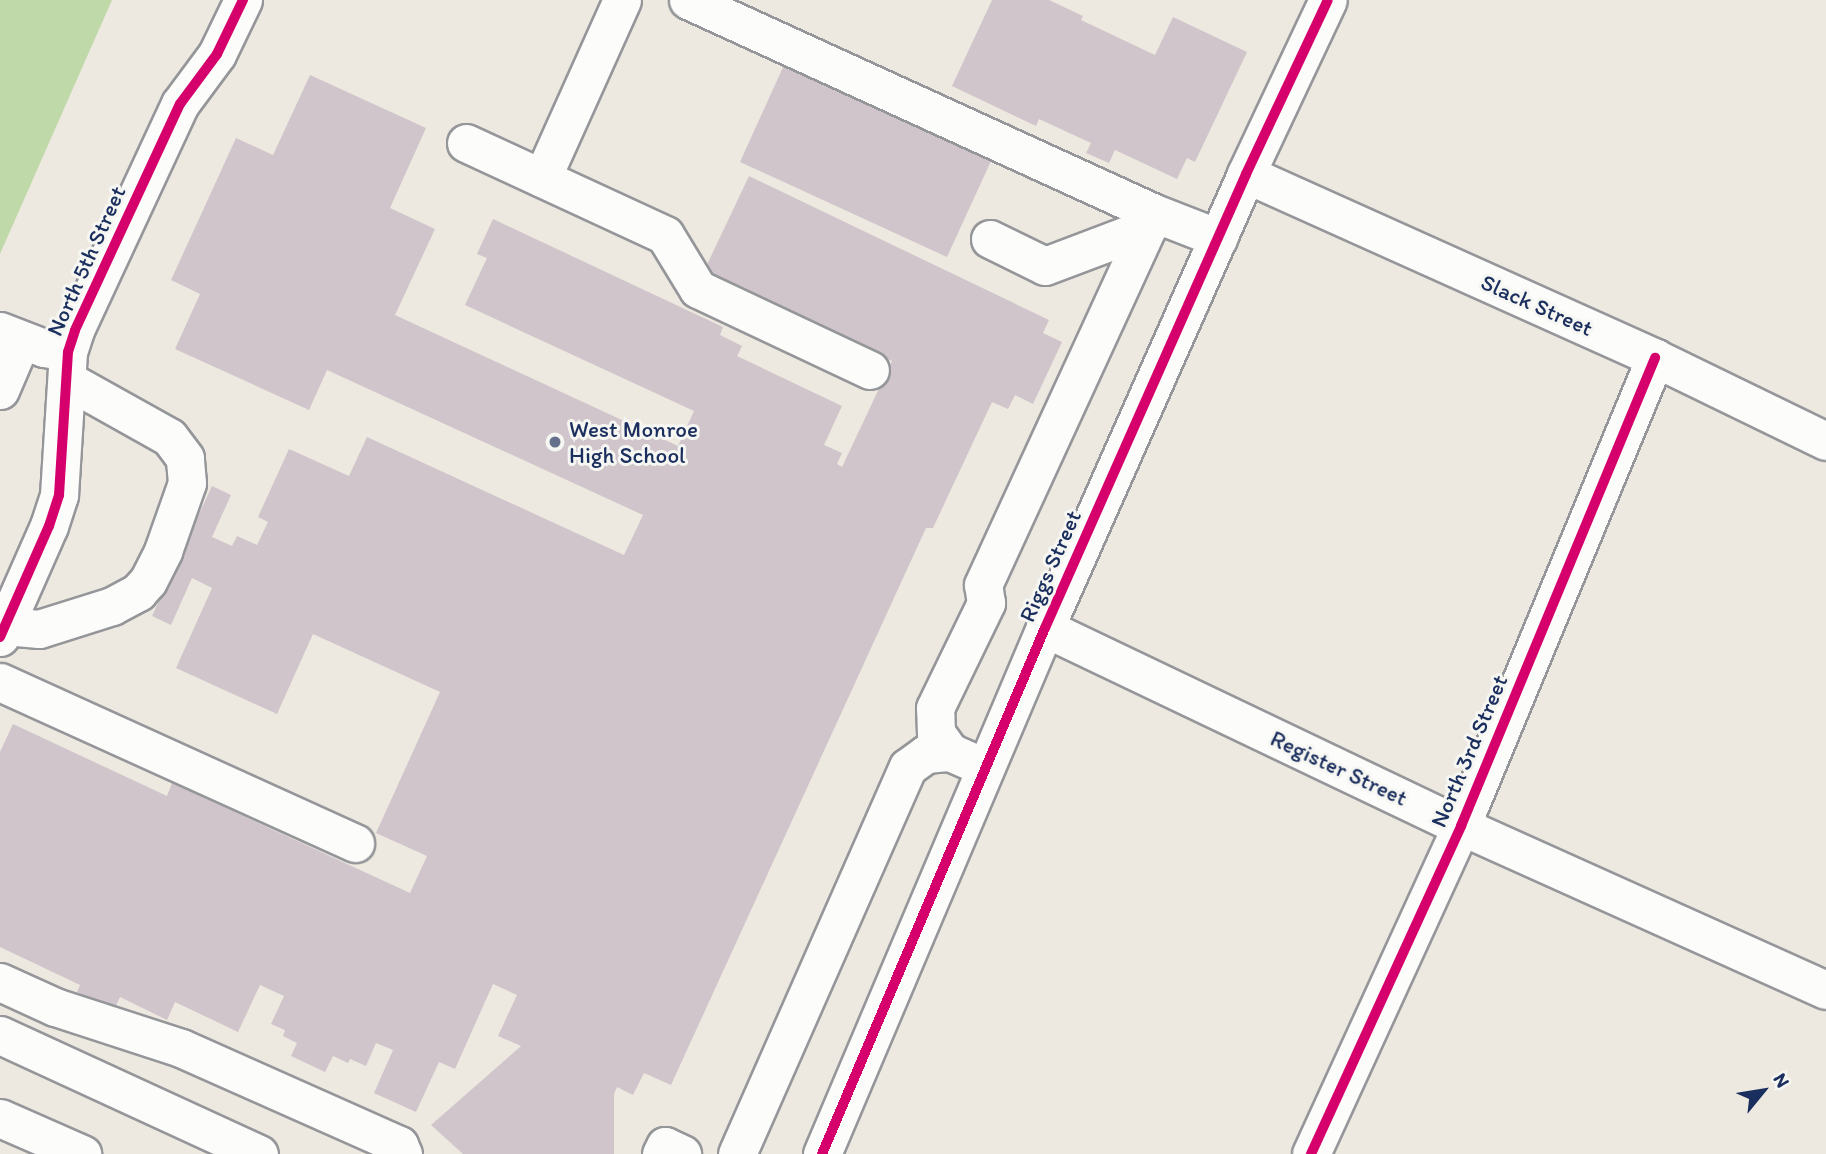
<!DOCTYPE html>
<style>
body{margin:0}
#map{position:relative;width:1826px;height:1154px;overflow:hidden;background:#ede9e0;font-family:Itim,sans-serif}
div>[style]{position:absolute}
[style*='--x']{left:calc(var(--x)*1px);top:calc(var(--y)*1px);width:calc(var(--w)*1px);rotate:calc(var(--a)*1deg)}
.green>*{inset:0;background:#c0d9a9}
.building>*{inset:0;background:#d0c5cb}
.roads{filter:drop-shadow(2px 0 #959699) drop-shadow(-2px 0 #959699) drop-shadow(0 2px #959699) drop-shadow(0 -2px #959699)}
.minor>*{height:37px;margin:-18.5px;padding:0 18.5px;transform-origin:18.5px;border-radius:18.5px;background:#fcfcfa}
.cycleway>*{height:10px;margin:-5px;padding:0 5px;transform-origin:5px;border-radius:5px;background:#d6006c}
.dots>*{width:19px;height:19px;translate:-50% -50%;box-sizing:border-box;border:4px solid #f6f6f2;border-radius:50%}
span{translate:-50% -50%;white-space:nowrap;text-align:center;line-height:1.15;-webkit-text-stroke:6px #f6f6f2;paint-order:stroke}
.street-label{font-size:23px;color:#1b2f5e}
.poi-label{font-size:23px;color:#1b2f5e}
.left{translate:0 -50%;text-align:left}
.north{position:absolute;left:1728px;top:1056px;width:70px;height:70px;-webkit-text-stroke:5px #f6f6f2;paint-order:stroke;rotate:60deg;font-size:19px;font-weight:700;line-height:28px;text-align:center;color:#1b2f5e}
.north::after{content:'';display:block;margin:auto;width:24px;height:32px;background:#1b2f5e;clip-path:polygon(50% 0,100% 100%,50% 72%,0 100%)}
</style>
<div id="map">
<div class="green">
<div style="clip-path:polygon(0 0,112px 0,0 254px)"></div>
</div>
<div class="building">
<div style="clip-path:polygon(992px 0,1049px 0,1083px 16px,1081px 20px,1155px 55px,1173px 17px,1247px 52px,1195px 162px,1187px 158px,1177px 179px,1115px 150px,1109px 163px,1086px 153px,1091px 143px,1039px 119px,1036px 126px,952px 86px)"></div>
<div style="clip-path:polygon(784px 65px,991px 161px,947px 257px,740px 162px)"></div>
<div style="clip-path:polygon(310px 75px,426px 128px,390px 208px,435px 229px,395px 315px,678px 446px,694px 411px,465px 305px,487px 258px,477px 254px,493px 219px,723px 327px,720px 335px,742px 346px,737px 356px,842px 406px,824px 445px,842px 453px,837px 464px,842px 467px,892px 361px,704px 271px,749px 176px,1049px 320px,1043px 333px,1062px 342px,1033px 404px,1015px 395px,1008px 409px,992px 402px,933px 528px,926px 528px,671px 1085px,644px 1073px,633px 1095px,617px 1087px,614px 1094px,614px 1154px,463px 1154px,431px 1125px,521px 1046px,498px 1036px,517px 995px,493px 984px,455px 1069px,439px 1062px,416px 1112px,374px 1093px,393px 1050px,376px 1043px,366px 1066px,350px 1059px,348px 1063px,333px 1056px,325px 1072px,291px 1056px,297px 1043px,283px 1036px,285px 1030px,271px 1024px,284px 996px,260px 985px,238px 1032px,175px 1002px,167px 1020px,120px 997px,114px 1010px,77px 992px,80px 985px,0 947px,0 752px,13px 724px,167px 796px,172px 783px,410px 893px,427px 856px,376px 833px,440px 692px,313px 634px,277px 714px,176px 668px,212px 588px,192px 578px,171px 625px,152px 616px,212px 486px,231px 495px,212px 537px,232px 546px,237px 536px,257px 545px,268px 522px,258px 517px,289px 449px,349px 476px,367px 437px,624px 555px,643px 515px,327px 370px,309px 410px,175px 349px,200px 294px,171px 280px,236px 138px,273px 155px)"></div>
</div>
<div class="roads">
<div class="minor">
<div style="--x:688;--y:0;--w:512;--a:24.56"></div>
<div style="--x:1154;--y:213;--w:69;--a:21.3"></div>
<div style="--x:466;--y:143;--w:219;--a:24.8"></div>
<div style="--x:665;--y:235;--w:63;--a:58.6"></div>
<div style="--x:698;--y:289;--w:190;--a:25.2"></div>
<div style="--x:1246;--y:174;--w:448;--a:24.2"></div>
<div style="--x:1655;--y:358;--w:190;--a:25.9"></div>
<div style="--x:542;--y:178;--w:195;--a:-65.8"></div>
<div style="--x:990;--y:239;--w:61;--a:26.1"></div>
<div style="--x:1045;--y:266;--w:110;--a:-20.7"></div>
<div style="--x:0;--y:331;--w:47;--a:21.1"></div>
<div style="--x:44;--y:348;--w:24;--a:9"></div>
<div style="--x:0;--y:390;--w:53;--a:-66.8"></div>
<div style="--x:5;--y:626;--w:34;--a:5"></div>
<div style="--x:39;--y:629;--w:77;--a:-17.5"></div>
<div style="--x:112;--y:606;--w:30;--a:-28"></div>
<div style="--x:138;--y:592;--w:15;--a:-48"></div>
<div style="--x:148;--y:581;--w:34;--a:-63"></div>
<div style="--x:163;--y:551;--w:72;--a:-70.6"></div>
<div style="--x:187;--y:483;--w:25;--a:-95"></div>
<div style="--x:185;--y:458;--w:26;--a:-127"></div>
<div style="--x:169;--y:437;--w:117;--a:-150.8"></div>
<div style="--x:1045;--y:628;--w:461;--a:25.5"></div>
<div style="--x:1461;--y:826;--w:400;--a:24.2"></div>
<div style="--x:0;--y:637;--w:121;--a:-66.2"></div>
<div style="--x:49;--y:526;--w:33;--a:-72"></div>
<div style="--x:59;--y:495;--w:143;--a:-86.4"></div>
<div style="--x:68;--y:352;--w:23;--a:-72"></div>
<div style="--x:75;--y:330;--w:249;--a:-65.1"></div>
<div style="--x:180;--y:104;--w:62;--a:-53.5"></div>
<div style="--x:217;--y:54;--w:60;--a:-64.3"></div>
<div style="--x:0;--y:682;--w:390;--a:24.4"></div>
<div style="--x:950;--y:752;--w:24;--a:-126"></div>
<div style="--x:936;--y:733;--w:25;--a:-92"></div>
<div style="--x:935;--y:708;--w:117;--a:-64.1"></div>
<div style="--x:986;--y:603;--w:18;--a:-99"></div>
<div style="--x:983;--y:585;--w:409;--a:-65.3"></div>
<div style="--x:0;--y:982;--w:60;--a:24.4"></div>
<div style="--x:55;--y:1007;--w:133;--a:18"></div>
<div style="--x:181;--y:1048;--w:239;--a:24"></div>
<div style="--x:399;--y:1145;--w:10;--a:66"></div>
<div style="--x:0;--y:1035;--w:285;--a:24.7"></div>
<div style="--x:0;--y:1118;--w:90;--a:23.7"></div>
<div style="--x:661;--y:1154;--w:9;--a:-63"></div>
<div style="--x:665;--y:1146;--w:19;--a:25"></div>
<div style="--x:737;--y:1154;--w:423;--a:-66.2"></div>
<div style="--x:908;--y:767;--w:22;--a:-36"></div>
<div style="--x:926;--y:754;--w:24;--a:-5"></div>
<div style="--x:950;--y:752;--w:20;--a:24"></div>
<div style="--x:822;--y:1154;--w:571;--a:-67.03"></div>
<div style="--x:1045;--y:628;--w:497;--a:-66.1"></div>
<div style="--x:1246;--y:174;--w:192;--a:-64.8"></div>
<div style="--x:1311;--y:1154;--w:361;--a:-65.4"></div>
<div style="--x:1461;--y:826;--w:507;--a:-67.48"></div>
</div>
</div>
<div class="cycleway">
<div style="--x:0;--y:637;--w:121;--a:-66.2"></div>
<div style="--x:49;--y:526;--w:33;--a:-72"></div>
<div style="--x:59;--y:495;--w:143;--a:-86.4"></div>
<div style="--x:68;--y:352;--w:23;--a:-72"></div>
<div style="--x:75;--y:330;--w:249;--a:-65.1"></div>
<div style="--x:180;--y:104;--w:62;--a:-53.5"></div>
<div style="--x:217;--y:54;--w:60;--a:-64.3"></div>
<div style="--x:822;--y:1154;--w:571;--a:-67.03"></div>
<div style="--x:1045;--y:628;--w:497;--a:-66.1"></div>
<div style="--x:1246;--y:174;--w:192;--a:-64.8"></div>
<div style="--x:1311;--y:1154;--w:361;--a:-65.4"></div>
<div style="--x:1461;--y:826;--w:507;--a:-67.48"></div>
</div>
<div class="dots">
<div style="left:555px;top:442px;background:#64708c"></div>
</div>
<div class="street-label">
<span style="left:86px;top:261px;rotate:-66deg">North 5th Street</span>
<span style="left:1537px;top:305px;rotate:24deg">Slack Street</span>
<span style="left:1050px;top:566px;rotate:-66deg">Riggs Street</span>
<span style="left:1469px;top:751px;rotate:-67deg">North 3rd Street</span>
<span style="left:1339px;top:768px;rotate:25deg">Register Street</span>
</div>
<div class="poi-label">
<span class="left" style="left:569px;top:442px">West Monroe<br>High School</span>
</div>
<div class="north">N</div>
</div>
